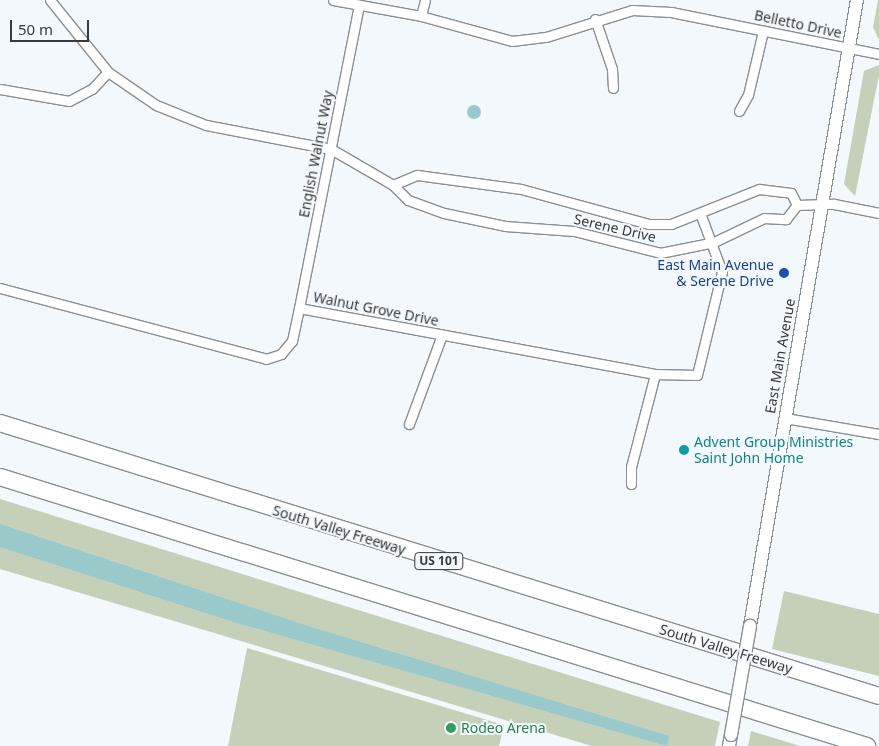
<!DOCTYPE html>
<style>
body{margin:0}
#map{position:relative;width:879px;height:746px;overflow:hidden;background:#f3f8fd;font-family:"Noto Sans",sans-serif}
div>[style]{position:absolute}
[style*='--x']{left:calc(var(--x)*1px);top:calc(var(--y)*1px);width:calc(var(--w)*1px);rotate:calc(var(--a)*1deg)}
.green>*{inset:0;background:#c5d0b8}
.water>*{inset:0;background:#99c9cb}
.round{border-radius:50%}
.roads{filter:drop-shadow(1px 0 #8a8f93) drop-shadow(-1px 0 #8a8f93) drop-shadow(0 1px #8a8f93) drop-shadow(0 -1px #8a8f93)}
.street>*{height:9px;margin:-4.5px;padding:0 4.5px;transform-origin:4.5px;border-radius:4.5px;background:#fff}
.secondary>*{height:12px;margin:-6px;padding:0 6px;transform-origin:6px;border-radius:6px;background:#fff}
.highway>*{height:16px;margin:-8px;padding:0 8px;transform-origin:8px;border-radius:8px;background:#fff}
.bridges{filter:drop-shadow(1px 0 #8a8f93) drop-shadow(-1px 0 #8a8f93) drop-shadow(0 1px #8a8f93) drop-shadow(0 -1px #8a8f93)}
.secondary-bridge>*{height:12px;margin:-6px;padding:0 6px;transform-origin:6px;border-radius:6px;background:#fff}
.dots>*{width:14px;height:14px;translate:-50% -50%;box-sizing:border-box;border:2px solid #f3f8fd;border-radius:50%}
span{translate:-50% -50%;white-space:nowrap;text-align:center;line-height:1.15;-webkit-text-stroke:4px #f3f8fd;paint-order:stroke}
.shield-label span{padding:1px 4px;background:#f3f8fd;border:1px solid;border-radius:4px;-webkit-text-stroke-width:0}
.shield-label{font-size:12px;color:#383a3c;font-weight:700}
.street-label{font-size:14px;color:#383a3c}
.transit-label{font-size:14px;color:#164399}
.right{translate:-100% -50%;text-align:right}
.culture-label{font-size:14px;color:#0d838f}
.left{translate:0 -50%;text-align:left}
.leisure-label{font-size:14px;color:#27864d}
.scale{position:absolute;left:10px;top:20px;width:79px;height:22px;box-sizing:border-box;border:2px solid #383a3c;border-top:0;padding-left:6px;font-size:15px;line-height:18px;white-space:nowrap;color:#383a3c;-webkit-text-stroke:4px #f3f8fd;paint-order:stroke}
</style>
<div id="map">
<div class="green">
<div style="clip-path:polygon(878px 0,879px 0,879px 40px,873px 27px)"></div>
<div style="clip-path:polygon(879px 65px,879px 75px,855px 196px,844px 184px,864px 71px)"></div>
<div style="clip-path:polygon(0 499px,720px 722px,715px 746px,592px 746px,0 569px)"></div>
<div style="clip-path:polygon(784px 591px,879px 614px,879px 676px,772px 649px)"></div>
<div style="clip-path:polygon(247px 648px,504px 725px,499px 746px,228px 746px)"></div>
<div style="clip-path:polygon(751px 731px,800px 746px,748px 746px)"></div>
</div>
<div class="water">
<div class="round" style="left:467px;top:105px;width:14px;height:14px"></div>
<div style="clip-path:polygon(0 524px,308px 626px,669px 736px,667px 746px,237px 623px,0 547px)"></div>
</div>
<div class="roads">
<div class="street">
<div style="--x:50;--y:0;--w:92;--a:51.1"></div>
<div style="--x:108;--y:72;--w:58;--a:34.5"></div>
<div style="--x:156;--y:105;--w:54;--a:21.8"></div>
<div style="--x:206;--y:125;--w:127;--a:10.9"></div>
<div style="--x:331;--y:149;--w:72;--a:30.1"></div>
<div style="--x:393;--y:185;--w:21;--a:45"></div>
<div style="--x:408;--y:200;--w:38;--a:20"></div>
<div style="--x:444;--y:213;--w:62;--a:12"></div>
<div style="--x:505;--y:226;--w:69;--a:4.1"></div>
<div style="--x:574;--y:231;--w:89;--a:14.3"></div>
<div style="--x:660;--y:253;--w:55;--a:-11.5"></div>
<div style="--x:714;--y:242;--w:55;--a:-25.6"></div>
<div style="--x:764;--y:218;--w:22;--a:3"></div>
<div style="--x:786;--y:219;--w:18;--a:-52"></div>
<div style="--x:797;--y:205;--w:37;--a:-2"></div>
<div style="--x:834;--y:204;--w:46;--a:11.3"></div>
<div style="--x:333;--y:0;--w:89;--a:10.3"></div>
<div style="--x:421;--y:16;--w:94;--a:15.4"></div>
<div style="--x:512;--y:41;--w:34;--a:-7"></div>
<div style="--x:546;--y:37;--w:90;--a:-17.4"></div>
<div style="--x:632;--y:10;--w:39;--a:3"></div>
<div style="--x:671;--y:12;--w:212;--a:11.4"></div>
<div style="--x:421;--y:16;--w:16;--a:-76"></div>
<div style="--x:595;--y:19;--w:53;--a:71.2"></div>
<div style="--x:612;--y:69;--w:19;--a:87"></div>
<div style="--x:0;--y:89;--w:70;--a:9.9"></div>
<div style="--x:69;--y:101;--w:26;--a:-28"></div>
<div style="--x:92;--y:89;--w:23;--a:-47"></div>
<div style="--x:739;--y:111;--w:18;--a:-61"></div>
<div style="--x:748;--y:95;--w:66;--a:-76.8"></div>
<div style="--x:393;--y:185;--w:26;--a:-23"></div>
<div style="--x:417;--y:175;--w:105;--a:7.7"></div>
<div style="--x:521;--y:189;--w:133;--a:15.3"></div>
<div style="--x:649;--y:224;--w:22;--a:0"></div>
<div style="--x:671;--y:224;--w:95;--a:-21.7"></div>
<div style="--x:759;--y:189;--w:32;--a:7"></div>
<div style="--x:791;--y:193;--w:13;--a:63"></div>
<div style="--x:0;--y:288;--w:275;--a:14.9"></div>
<div style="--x:266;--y:359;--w:16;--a:-18"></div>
<div style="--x:281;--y:354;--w:17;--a:-50"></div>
<div style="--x:292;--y:341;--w:34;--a:-78"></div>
<div style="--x:299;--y:308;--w:309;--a:-78.8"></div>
<div style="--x:299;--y:308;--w:362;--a:10.5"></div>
<div style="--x:655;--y:374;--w:42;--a:1.4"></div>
<div style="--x:697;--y:375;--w:106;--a:-76.4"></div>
<div style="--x:722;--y:272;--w:63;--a:-110.4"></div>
<div style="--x:785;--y:418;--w:95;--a:9.7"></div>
<div style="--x:409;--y:424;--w:95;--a:-69.7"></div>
<div style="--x:631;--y:484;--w:17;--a:-90"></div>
<div style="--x:631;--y:467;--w:96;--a:-75.5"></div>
</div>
<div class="secondary">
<div style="--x:750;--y:626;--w:635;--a:-80.3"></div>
<div style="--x:729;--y:746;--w:11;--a:-80"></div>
</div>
<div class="highway">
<div style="--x:0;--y:423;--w:920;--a:17.25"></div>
<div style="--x:0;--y:477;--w:908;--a:17.24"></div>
</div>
</div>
<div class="bridges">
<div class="secondary-bridge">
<div style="--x:731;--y:735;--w:111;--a:-80.1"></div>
</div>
</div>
<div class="dots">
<div style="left:784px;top:273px;background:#1a4fb4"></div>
<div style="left:684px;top:450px;background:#0f9aa8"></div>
<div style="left:451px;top:728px;background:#2e9e5b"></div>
</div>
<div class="shield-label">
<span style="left:439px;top:561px">US 101</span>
</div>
<div class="street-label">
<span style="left:798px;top:24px;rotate:12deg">Belletto Drive</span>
<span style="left:316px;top:154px;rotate:-79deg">English Walnut Way</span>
<span style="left:615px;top:228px;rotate:13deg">Serene Drive</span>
<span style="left:376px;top:309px;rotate:11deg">Walnut Grove Drive</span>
<span style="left:780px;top:356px;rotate:-80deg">East Main Avenue</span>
<span style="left:339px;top:530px;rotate:17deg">South Valley Freeway</span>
<span style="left:726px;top:649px;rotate:17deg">South Valley Freeway</span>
</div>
<div class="transit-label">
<span class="right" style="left:774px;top:273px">East Main Avenue<br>&amp; Serene Drive</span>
</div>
<div class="culture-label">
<span class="left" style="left:694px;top:450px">Advent Group Ministries<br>Saint John Home</span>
</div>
<div class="leisure-label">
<span class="left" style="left:461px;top:728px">Rodeo Arena</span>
</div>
<div class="scale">50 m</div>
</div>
